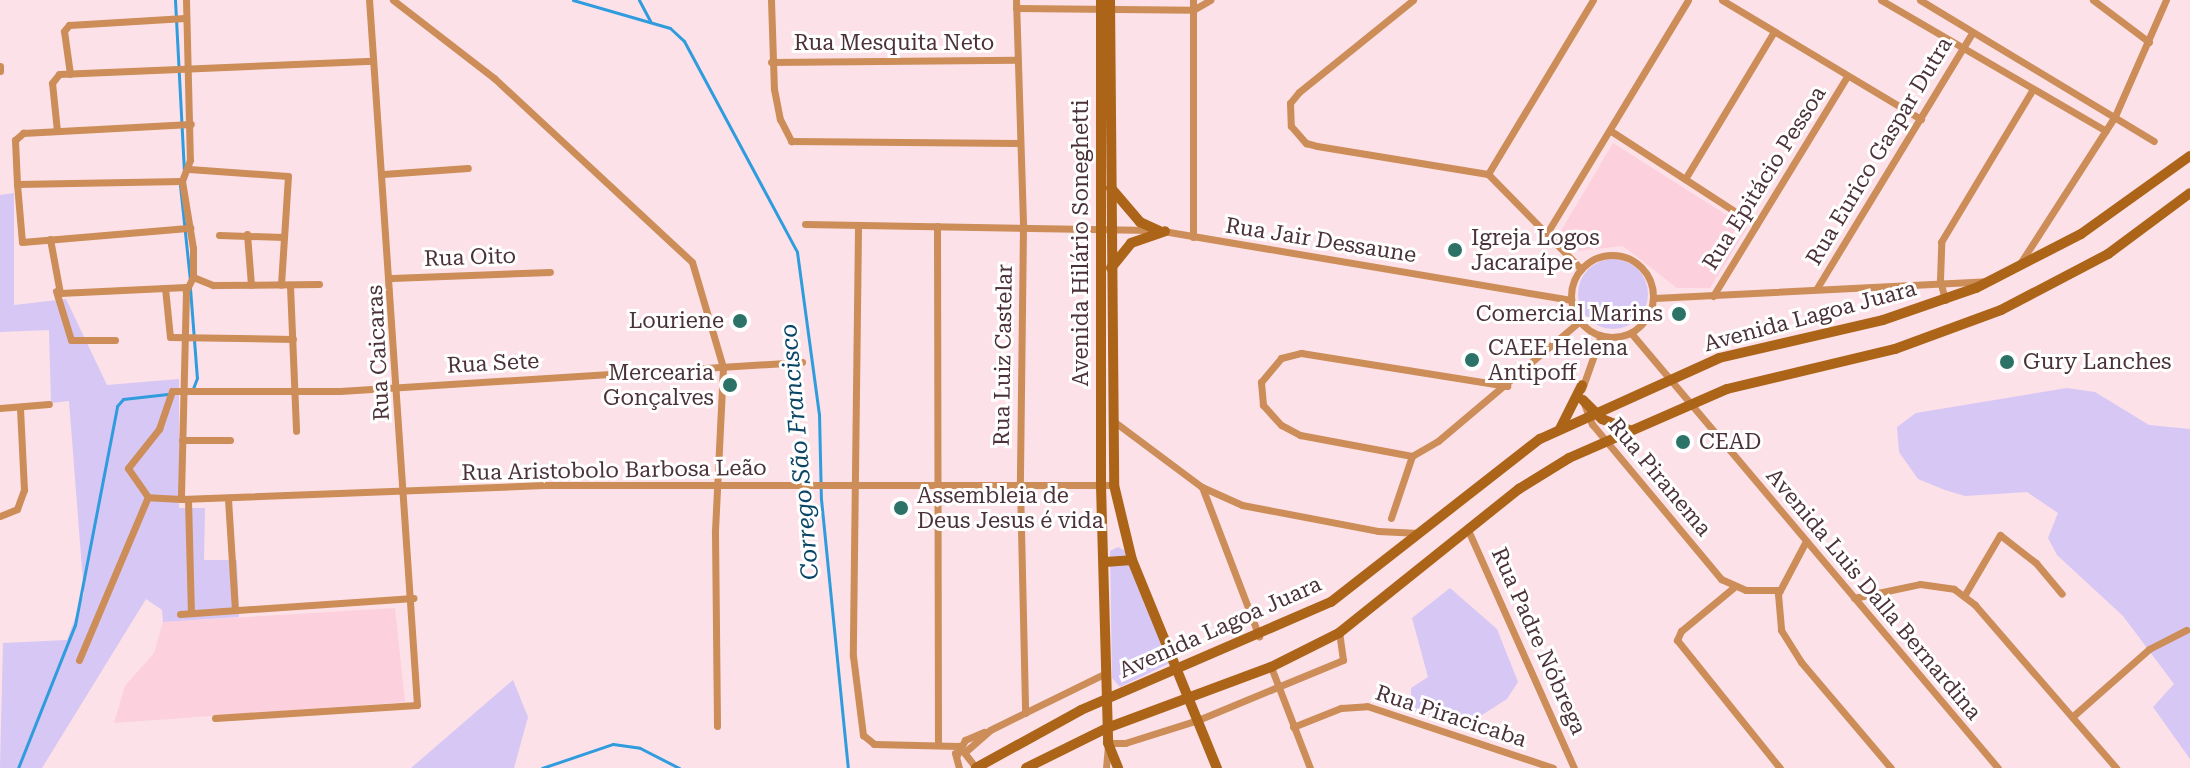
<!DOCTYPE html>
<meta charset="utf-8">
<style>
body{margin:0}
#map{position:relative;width:2190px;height:768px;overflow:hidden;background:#fce1e8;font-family:"Roboto Serif",serif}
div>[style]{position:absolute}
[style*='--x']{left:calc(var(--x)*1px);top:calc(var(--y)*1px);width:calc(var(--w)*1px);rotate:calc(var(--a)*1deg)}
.built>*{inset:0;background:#fcd0dc}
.green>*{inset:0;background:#d6c7f4}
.round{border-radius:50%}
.stream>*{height:3px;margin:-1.5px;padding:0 1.5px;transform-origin:1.5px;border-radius:1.5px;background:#309cdd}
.street>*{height:7px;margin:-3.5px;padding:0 3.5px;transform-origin:3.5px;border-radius:3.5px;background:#cc8d58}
.street>.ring{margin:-3.5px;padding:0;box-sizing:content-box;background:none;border:7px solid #cc8d58;border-radius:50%}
.secondary>*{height:10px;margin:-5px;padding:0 5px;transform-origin:5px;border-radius:5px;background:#ac6419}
.dots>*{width:22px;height:22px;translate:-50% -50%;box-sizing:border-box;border:4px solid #fff;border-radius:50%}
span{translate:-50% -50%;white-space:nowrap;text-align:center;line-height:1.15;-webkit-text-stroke:6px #fff;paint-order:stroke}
.street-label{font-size:22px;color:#4b3239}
.poi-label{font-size:22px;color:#4b3239}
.left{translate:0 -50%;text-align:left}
.right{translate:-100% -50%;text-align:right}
.water-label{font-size:24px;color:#0b4566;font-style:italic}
</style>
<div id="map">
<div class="built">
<div style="clip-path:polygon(1613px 143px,1747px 228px,1710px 288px,1677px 288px,1623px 246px,1578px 251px,1558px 236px)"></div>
<div style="clip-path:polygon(395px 608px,405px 702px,114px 723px,125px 686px,154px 653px,163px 622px)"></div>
</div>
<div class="green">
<div style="clip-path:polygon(14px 193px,14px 305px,66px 299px,107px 385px,179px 379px,179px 508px,205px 508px,204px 560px,237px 560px,239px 617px,163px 622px,162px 610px,146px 599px,42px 768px,0 768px,3px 643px,67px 640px,84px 594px,69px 401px,51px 403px,49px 330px,0 332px,0 195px)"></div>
<div class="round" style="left:1578px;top:259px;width:70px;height:70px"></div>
<div style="clip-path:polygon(2067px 388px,2095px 392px,2149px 425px,2190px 429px,2190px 759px,2153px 707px,2174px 684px,2123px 616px,2057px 555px,2048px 538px,2058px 513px,2027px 492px,1965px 496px,1945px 490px,1918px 479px,1899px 452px,1897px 427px,1916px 413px)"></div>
<div style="clip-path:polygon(1118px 547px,1126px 551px,1170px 663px,1120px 687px,1112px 678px,1110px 551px)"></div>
<div style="clip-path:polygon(1450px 588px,1497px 629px,1518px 682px,1507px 699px,1471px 722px,1411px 711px,1411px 688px,1428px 677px,1412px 618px)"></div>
<div style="clip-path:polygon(513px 680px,528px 717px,514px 768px,411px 768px)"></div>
</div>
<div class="stream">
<div style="--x:175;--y:0;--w:170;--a:87"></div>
<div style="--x:573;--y:0;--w:101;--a:16.1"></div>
<div style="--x:670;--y:28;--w:19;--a:43"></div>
<div style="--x:684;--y:41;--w:239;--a:61.8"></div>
<div style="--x:797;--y:252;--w:163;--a:82.3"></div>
<div style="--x:819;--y:414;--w:85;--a:88.7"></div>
<div style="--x:821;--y:499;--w:270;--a:84.3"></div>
<div style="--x:639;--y:0;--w:24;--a:62"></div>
<div style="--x:180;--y:185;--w:96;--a:84"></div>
<div style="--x:190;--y:288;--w:90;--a:85.6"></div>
<div style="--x:197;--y:378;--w:14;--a:111"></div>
<div style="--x:18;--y:768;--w:154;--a:-68.3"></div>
<div style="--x:75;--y:625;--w:223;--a:-79.1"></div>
<div style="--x:117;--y:406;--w:9;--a:-49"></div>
<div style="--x:123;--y:399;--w:45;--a:-6.3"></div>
<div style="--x:542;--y:768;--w:75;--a:-18.7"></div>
<div style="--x:613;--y:744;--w:27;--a:8"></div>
<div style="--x:640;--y:748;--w:44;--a:27.1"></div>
</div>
<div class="street">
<div style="--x:186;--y:0;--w:160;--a:88.6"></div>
<div style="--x:190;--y:160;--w:22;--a:111"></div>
<div style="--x:182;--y:181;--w:68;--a:80.7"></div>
<div style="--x:193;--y:248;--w:29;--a:90"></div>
<div style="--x:193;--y:277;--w:22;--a:22"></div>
<div style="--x:213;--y:285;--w:106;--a:-0.5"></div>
<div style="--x:393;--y:0;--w:128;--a:37.7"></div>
<div style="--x:494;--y:78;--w:270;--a:42.9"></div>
<div style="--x:692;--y:262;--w:109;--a:73.6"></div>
<div style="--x:723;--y:367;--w:166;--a:92.8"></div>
<div style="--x:715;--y:533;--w:193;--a:89.4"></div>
<div style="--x:771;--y:0;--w:89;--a:88.1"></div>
<div style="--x:774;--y:89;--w:31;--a:79"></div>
<div style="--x:780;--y:119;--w:25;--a:63"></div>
<div style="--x:791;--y:141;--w:228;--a:0.5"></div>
<div style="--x:1016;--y:0;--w:227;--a:88.2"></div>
<div style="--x:1023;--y:227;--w:258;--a:90.7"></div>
<div style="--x:1020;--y:485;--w:228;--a:88.7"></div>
<div style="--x:1193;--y:0;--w:237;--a:90"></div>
<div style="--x:1413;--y:0;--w:146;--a:141.1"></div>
<div style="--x:1299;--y:92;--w:14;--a:129"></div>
<div style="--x:1290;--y:103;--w:23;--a:88"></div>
<div style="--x:1291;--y:126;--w:23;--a:49"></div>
<div style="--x:1306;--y:143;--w:11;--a:15"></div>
<div style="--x:1317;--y:146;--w:173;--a:9.3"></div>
<div style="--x:1488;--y:174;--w:133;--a:45.6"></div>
<div style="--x:1722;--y:0;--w:232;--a:30.9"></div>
<div style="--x:1881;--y:0;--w:260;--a:30.2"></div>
<div style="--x:1920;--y:0;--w:273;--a:31.1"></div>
<div style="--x:2093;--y:0;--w:70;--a:36.9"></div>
<div style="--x:1016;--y:8;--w:177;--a:0.6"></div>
<div style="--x:1193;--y:10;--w:20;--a:-30"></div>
<div style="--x:771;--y:62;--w:245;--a:-0.5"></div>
<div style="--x:0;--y:66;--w:5;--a:90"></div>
<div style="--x:70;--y:74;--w:43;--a:-97.9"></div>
<div style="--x:64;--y:31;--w:8;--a:-50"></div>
<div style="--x:69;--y:25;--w:116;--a:-3.5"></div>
<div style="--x:57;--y:131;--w:48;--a:-95.9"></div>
<div style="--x:52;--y:83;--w:11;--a:-52"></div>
<div style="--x:59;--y:74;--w:314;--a:-2.4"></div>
<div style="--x:1611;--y:131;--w:173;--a:33"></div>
<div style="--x:189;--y:169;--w:99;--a:4"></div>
<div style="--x:288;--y:176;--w:109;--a:93.7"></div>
<div style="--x:383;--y:174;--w:85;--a:-4"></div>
<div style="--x:1488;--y:174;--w:203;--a:-58.9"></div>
<div style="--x:1685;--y:179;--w:170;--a:-58.9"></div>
<div style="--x:182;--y:181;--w:165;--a:179"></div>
<div style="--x:17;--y:184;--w:44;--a:-92.6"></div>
<div style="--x:15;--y:140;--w:11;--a:-41"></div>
<div style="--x:23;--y:133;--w:168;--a:-3.1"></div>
<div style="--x:17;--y:184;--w:58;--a:85.1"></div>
<div style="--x:22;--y:242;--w:169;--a:-4.8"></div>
<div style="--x:805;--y:224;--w:346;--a:1"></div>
<div style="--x:937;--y:226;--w:516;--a:89.89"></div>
<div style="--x:858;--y:228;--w:428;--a:90.7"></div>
<div style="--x:853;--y:656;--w:80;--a:82.8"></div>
<div style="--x:863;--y:735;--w:14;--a:39"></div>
<div style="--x:874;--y:744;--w:85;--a:1.3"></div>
<div style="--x:959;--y:746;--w:28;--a:52"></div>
<div style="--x:1163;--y:231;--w:414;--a:9.6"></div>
<div style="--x:1547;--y:233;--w:272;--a:-58.8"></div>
<div style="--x:247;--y:234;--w:51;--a:85.5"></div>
<div style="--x:219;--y:235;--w:65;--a:1.8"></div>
<div style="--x:50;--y:239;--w:55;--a:79.5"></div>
<div style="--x:60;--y:293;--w:126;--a:-2.7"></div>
<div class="ring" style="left:1571px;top:255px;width:75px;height:75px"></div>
<div style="--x:2021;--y:262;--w:174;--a:-57.2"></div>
<div style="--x:2115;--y:116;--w:127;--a:-66.3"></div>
<div style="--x:193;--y:277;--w:16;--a:117"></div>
<div style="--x:186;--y:291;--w:208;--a:91.4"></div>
<div style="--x:181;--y:499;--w:363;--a:-2.2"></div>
<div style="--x:544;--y:485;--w:570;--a:0"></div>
<div style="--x:392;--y:278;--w:158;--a:-2.2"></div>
<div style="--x:290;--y:286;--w:145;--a:87.6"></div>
<div style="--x:165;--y:288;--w:49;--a:84.2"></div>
<div style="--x:170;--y:337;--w:123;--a:0.9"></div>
<div style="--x:1817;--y:288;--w:298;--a:-58.7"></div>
<div style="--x:56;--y:291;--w:51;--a:73"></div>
<div style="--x:71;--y:340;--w:44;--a:0"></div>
<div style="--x:1713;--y:296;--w:255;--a:-58.6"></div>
<div style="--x:1654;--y:298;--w:333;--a:-2.9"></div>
<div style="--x:1945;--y:300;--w:21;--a:-104"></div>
<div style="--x:1940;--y:280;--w:38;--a:-88"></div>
<div style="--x:1941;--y:242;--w:175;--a:-59"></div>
<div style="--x:1631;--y:333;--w:569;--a:49.85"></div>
<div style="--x:1582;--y:389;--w:57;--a:-70.6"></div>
<div style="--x:1583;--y:401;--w:25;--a:69"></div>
<div style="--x:1592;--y:424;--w:202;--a:50.2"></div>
<div style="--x:1721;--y:579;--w:27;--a:24"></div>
<div style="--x:1746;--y:590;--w:34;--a:0"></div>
<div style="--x:0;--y:408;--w:49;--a:-4.7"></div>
<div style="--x:1112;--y:420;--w:112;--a:36.7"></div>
<div style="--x:1202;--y:487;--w:44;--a:24.2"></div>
<div style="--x:1242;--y:505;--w:138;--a:10.8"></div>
<div style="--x:1378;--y:531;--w:41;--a:2.8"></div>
<div style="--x:182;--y:440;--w:48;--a:0"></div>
<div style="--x:1412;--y:456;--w:114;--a:-169.4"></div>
<div style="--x:1300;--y:435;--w:21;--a:-152"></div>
<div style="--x:1281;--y:425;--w:27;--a:-132"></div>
<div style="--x:1263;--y:405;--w:23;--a:-95"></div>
<div style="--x:1261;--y:382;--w:31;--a:-50"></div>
<div style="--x:1281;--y:358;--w:21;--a:-14"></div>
<div style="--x:1301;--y:353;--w:209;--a:9.1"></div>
<div style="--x:1202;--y:487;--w:160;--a:69.1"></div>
<div style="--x:181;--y:499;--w:33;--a:-177"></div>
<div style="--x:148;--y:497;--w:35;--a:-125"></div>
<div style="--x:128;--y:468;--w:50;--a:-51.5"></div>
<div style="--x:159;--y:429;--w:40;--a:-71.1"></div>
<div style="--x:172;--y:391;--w:168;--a:0"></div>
<div style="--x:340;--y:391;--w:463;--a:-3.6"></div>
<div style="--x:228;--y:499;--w:111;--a:86.4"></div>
<div style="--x:188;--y:500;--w:113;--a:88.5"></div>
<div style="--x:0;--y:516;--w:18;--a:-22"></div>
<div style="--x:17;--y:509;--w:20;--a:-70"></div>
<div style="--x:24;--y:490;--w:82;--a:-92.8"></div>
<div style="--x:1391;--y:518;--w:65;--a:-71.3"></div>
<div style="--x:1412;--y:456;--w:30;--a:-30"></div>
<div style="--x:1438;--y:441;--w:186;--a:-40.2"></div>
<div style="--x:1468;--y:530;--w:261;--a:66"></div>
<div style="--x:1806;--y:541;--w:60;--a:117.8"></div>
<div style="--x:1778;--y:594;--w:36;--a:85"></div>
<div style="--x:1781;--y:630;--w:38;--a:58"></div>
<div style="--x:1801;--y:662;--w:139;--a:49.7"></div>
<div style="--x:1733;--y:588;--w:67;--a:140.4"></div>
<div style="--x:1681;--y:631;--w:10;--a:114"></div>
<div style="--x:1677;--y:640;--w:164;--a:51.2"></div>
<div style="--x:1964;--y:596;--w:71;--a:-59.5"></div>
<div style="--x:2000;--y:535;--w:46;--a:37.9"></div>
<div style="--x:2036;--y:563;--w:40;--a:50"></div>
<div style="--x:1854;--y:598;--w:67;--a:-12"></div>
<div style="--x:1920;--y:584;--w:34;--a:8"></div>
<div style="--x:1954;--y:589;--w:26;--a:37"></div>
<div style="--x:1975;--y:605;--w:216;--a:49.1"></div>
<div style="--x:180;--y:614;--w:234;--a:-3.9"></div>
<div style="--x:79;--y:660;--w:177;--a:-67.1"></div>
<div style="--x:1271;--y:667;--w:108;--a:68.9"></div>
<div style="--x:2072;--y:717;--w:103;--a:-41.4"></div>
<div style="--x:2149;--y:649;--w:42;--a:-27.2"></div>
<div style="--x:215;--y:718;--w:202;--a:-3.7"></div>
<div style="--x:417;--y:705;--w:707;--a:-93.89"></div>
<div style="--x:1293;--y:727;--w:52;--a:-21.6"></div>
<div style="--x:1341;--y:708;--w:26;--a:-4"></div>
<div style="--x:1367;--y:706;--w:196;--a:18.4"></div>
<div style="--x:965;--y:752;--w:33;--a:-41"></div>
<div style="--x:990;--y:730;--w:129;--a:-26.2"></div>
<div style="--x:955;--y:753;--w:16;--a:75"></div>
<div style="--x:957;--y:755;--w:17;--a:-62"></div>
<div style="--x:965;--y:740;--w:21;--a:-23"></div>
<div style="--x:1106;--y:768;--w:25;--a:-85"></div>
<div style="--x:1108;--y:743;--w:17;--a:0"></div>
<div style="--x:1125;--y:743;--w:77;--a:-17.5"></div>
<div style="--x:1198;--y:720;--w:157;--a:-22.5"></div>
<div style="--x:1343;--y:660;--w:27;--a:-98"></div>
</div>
<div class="secondary">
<div style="--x:1101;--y:0;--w:486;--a:90"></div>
<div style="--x:1101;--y:486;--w:257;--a:88.4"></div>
<div style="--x:1108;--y:743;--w:27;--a:68"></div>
<div style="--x:1110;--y:0;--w:485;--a:89.5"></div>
<div style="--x:1114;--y:485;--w:77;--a:76.5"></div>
<div style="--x:1132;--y:560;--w:225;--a:67.8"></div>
<div style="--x:1111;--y:188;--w:45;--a:49.5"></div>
<div style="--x:1140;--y:222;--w:21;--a:25"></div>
<div style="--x:1111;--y:268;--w:32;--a:-51"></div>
<div style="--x:1131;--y:243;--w:36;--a:-19"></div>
<div style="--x:1583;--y:400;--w:27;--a:45"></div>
<div style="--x:1602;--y:419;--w:31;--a:22"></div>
<div style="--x:1560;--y:429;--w:49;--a:-63.4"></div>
<div style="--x:1105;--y:562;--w:27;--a:-4"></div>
<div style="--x:976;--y:768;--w:120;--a:-28.9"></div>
<div style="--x:1081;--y:710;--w:272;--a:-23.4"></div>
<div style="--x:1331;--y:602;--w:265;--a:-38"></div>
<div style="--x:1540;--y:439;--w:196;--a:-24.3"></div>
<div style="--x:1719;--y:358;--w:168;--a:-13"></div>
<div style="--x:1883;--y:320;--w:98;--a:-19"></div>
<div style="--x:1976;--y:288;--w:118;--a:-27.2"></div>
<div style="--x:2081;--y:234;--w:134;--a:-35.6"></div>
<div style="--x:1026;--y:768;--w:90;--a:-26.3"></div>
<div style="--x:1107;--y:728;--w:175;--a:-20.4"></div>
<div style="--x:1271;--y:667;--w:76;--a:-26.6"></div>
<div style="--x:1339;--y:633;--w:231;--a:-38.7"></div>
<div style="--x:1519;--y:489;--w:59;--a:-31.8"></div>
<div style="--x:1569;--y:458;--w:172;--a:-23.6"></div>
<div style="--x:1727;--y:389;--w:173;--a:-13.4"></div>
<div style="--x:1895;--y:349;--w:113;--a:-20.2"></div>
<div style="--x:2001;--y:310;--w:121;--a:-27.6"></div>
<div style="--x:2108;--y:254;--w:102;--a:-36.6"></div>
</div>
<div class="dots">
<div style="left:1455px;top:250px;background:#2d7266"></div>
<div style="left:1679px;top:314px;background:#2d7266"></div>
<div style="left:740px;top:321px;background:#2d7266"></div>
<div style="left:1472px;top:360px;background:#2d7266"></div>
<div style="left:2007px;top:362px;background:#2d7266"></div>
<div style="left:730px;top:385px;background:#2d7266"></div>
<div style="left:1683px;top:442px;background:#2d7266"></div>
<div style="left:901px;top:508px;background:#2d7266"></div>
</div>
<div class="street-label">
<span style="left:894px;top:43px">Rua Mesquita Neto</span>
<span style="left:1879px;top:151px;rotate:-59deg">Rua Eurico Gaspar Dutra</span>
<span style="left:1764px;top:178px;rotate:-58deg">Rua Epitácio Pessoa</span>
<span style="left:1321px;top:240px;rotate:9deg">Rua Jair Dessaune</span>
<span style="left:1081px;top:243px;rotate:-90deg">Avenida Hilário Soneghetti</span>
<span style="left:470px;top:257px;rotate:-2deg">Rua Oito</span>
<span style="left:1810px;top:316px;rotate:-15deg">Avenida Lagoa Juara</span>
<span style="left:378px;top:353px;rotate:-93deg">Rua Caicaras</span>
<span style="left:1003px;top:355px;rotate:-89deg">Rua Luiz Castelar</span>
<span style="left:493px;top:363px;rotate:-3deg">Rua Sete</span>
<span style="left:614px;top:470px;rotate:-1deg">Rua Aristobolo Barbosa Leão</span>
<span style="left:1660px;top:477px;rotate:50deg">Rua Piranema</span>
<span style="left:1874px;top:594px;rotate:50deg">Avenida Luis Dalla Bernardina</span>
<span style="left:1220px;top:627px;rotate:-24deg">Avenida Lagoa Juara</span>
<span style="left:1539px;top:641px;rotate:66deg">Rua Padre Nóbrega</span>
<span style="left:1451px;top:716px;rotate:18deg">Rua Piracicaba</span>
</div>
<div class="poi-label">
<span class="left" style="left:1471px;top:250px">Igreja Logos<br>Jacaraípe</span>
<span class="right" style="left:1663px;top:314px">Comercial Marins</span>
<span class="right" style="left:724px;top:321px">Louriene</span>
<span class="left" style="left:1488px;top:360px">CAEE Helena<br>Antipoff</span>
<span class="left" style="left:2023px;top:362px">Gury Lanches</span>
<span class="right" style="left:714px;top:385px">Mercearia<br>Gonçalves</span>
<span class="left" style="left:1699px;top:442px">CEAD</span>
<span class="left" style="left:917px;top:508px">Assembleia de<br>Deus Jesus é vida</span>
</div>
<div class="water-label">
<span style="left:800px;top:452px;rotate:-95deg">Corrego São Francisco</span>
</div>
</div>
